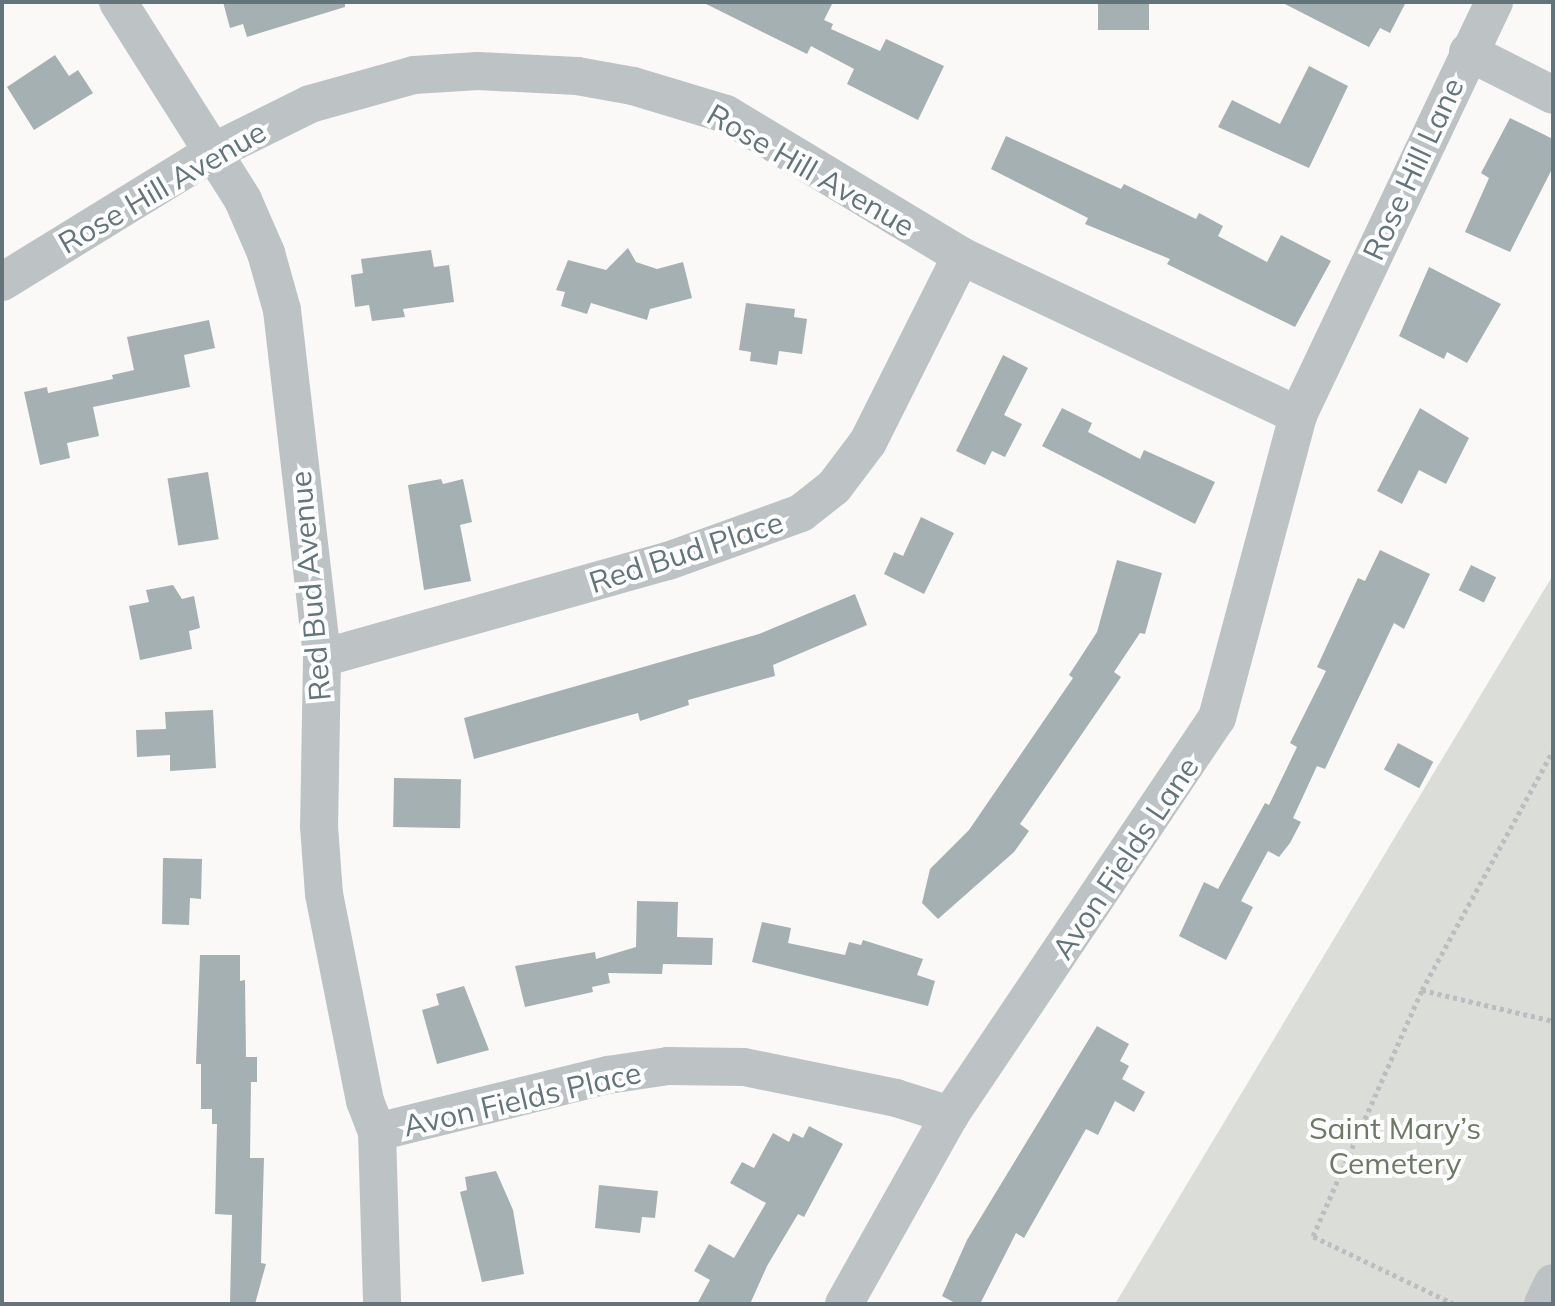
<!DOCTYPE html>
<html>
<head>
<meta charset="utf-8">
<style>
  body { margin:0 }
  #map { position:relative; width:1555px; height:1306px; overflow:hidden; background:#faf9f8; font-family:Mulish,sans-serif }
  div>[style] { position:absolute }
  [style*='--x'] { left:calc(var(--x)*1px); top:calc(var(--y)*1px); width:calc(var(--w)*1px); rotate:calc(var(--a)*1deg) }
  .green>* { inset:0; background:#dbded8 }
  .building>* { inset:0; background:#a5b0b2; transform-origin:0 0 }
  .path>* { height:5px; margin-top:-2.5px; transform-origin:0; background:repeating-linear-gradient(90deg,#babec0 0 4px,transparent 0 8px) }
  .minor>* { height:38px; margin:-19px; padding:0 19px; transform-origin:19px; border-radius:19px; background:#bdc3c5 }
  span { translate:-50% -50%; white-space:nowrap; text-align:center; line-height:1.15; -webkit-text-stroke:8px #fff; paint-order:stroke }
  .street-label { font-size:30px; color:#63757a }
  .park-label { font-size:30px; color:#6d7966 }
  .frame { position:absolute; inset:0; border:4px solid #63757a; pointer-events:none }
</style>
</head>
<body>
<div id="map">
  <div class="green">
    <i style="clip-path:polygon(1553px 575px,1553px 1304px,1115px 1304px,1401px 827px)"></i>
  </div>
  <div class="building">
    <i style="clip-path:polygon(223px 2px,345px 2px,345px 7px,247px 37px,243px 24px,230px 28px)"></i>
    <i style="clip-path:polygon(702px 2px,833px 2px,824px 20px,833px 24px,831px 29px,880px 51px,886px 39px,944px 66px,918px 120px,847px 84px,854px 69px,811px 46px,807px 54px)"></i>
    <i style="left:1098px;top:2px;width:51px;height:28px"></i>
    <i style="clip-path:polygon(1281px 2px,1406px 2px,1390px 33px,1380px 28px,1369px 47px)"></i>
    <i style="clip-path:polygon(55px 55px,69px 76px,78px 70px,93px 93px,34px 130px,7px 87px)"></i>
    <i style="clip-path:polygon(1309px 66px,1348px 86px,1309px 168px,1218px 127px,1232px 100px,1280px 124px)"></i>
    <i style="clip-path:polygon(1510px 118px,1553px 139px,1553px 167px,1510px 252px,1465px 232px,1489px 178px,1481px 173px)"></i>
    <i style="clip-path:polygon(1006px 136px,1121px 189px,1124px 184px,1196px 219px,1199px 213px,1223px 226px,1218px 236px,1267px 262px,1281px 235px,1331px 261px,1295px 327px,1167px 264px,1170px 259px,1085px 224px,1088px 218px,991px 169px)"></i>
    <i style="clip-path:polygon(628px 248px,636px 262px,657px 269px,683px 262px,692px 298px,650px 309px,647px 320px,591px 303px,587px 314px,561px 306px,565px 292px,556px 290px,568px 260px,606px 270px)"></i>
    <i style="clip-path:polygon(431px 250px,434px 267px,449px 265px,454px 302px,403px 309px,405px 317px,372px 321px,369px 305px,355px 307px,351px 275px,363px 273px,361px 259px)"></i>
    <i style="clip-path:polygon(1429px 267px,1501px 304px,1467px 363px,1447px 352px,1444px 359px,1399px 336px)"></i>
    <i style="clip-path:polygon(746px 303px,795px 309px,794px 317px,807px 319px,802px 354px,779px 351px,777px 365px,750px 361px,751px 352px,739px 350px)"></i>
    <i style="clip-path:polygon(209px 320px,215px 348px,184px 355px,190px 387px,93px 407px,99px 436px,67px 443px,70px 458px,40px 465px,24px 392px,47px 387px,48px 393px,113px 379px,112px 375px,134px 370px,127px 337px)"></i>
    <i style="clip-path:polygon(1003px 355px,1028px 368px,1004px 415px,1022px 424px,1005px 457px,992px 451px,985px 465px,956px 451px)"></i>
    <i style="clip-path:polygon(1062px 408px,1092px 423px,1088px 432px,1140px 459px,1144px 450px,1215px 482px,1195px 524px,1042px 446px)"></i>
    <i style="clip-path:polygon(1420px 408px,1469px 438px,1446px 484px,1419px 470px,1402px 504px,1377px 491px)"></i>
    <i style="left:208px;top:472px;width:68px;height:41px;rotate:81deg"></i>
    <i style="clip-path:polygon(441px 479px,443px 484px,463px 479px,472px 522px,460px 525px,471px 581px,424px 590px,408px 485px)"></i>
    <i style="clip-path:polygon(921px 517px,954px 533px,924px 594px,884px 574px,894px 552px,903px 556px)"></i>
    <i style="clip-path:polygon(1380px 550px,1430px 574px,1404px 629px,1394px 623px,1325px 769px,1317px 766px,1293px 818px,1301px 822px,1290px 843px,1279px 857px,1268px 851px,1241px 901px,1253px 907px,1226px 960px,1179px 936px,1204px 882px,1218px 889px,1265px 803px,1269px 805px,1297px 747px,1290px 743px,1326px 671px,1317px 667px,1358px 578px,1365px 581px)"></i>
    <i style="clip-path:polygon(1117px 560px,1162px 573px,1145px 634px,1140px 633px,1114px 672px,1121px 677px,1020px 824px,1029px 831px,1014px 852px,938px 919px,922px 903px,930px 869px,969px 830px,1073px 678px,1069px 675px,1097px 632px)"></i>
    <i style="left:1471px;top:565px;width:28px;height:28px;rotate:26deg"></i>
    <i style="clip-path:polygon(173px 585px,182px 599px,194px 596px,200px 628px,189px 631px,192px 649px,140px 660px,129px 606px,149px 602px,146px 590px)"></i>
    <i style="clip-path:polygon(855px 594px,867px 625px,773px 665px,775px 676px,688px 700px,689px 705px,640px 721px,638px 713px,474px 759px,464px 718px,759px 634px)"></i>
    <i style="clip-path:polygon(213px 710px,216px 768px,170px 771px,170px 755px,137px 757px,136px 730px,166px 729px,165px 712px)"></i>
    <i style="left:1398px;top:743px;width:40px;height:30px;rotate:28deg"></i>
    <i style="left:394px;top:778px;width:67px;height:49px;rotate:1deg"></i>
    <i style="clip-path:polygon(163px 858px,202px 859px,201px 899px,190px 898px,189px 925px,162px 924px)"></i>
    <i style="clip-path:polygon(637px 901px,678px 902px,677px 937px,713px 938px,712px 965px,663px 964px,662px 974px,608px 973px,610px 983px,592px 987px,593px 992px,525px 1007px,515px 966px,595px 952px,596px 959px,636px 947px)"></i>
    <i style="clip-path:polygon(762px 922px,791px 928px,788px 943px,845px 955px,849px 942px,861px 945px,863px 940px,923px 959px,917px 975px,935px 981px,928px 1006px,752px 962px)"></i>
    <i style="clip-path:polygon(200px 955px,240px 955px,240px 981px,245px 980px,246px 1057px,257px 1057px,257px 1082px,251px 1082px,250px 1158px,264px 1158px,261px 1263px,266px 1264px,255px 1304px,230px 1304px,232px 1215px,215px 1214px,217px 1124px,212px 1124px,212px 1109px,201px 1109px,201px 1064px,196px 1064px)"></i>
    <i style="clip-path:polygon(464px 986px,489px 1050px,437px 1064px,422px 1010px,439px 1005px,436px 994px)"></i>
    <i style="clip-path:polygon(1097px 1026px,1129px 1044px,1120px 1061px,1129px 1066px,1122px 1079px,1145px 1092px,1134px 1112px,1115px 1101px,1098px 1135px,1086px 1129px,1024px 1238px,1016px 1233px,980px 1304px,957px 1304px,942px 1296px,967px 1240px)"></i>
    <i style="clip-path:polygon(809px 1126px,843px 1144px,804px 1217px,798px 1214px,767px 1266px,750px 1304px,697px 1304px,710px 1280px,694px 1271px,709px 1244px,734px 1258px,766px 1203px,730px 1183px,742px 1162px,754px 1168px,773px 1133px,789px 1142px,793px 1133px,803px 1138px)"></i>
    <i style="clip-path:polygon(496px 1171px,513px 1210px,524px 1274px,482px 1282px,460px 1192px,467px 1190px,465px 1177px)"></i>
    <i style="clip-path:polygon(599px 1185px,658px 1191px,655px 1218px,642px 1217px,640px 1233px,595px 1228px)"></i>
  </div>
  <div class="path">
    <i style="--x:1422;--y:990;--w:135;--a:13.3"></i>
    <i style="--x:1454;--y:1304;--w:157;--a:-154.3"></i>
    <i style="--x:1313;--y:1236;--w:269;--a:-66.1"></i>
    <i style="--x:1422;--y:990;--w:273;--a:-61.3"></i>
  </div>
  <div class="minor">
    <i style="--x:118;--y:2;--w:234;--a:57.7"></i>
    <i style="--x:243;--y:200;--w:58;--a:66.5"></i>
    <i style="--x:266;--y:253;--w:59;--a:74.3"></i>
    <i style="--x:282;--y:310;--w:350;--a:83.4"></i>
    <i style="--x:322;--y:658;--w:168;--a:91"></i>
    <i style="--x:319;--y:826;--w:68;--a:85.8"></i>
    <i style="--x:324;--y:894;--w:211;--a:78.8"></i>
    <i style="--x:365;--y:1101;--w:33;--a:69"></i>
    <i style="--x:377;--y:1132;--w:172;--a:88.3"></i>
    <i style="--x:1468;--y:52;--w:95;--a:26.8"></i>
    <i style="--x:2;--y:282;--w:248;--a:-31.6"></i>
    <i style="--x:213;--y:152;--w:108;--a:-26.3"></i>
    <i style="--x:310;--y:104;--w:108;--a:-15.6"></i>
    <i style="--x:414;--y:75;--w:64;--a:-3.6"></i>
    <i style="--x:478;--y:71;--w:99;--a:2.9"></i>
    <i style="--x:577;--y:76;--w:57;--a:10.1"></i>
    <i style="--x:633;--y:86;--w:97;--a:16.8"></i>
    <i style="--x:726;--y:114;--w:275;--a:31.1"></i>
    <i style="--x:961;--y:256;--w:373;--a:25.3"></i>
    <i style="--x:322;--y:658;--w:359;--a:-15.7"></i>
    <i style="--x:668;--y:561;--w:141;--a:-19.8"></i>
    <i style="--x:801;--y:513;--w:42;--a:-38.2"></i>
    <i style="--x:834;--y:487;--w:56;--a:-52.9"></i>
    <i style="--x:868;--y:442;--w:208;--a:-63.4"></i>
    <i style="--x:377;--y:1132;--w:238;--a:-13.9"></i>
    <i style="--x:608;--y:1075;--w:61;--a:-8.5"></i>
    <i style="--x:668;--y:1066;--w:76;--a:0.8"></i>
    <i style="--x:744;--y:1067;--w:155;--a:11.5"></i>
    <i style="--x:896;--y:1098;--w:57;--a:17.5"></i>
    <i style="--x:844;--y:1304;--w:217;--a:-60.7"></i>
    <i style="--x:950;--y:1115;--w:478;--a:-56.1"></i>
    <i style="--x:1217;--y:718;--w:314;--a:-75"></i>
    <i style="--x:1298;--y:415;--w:457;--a:-64.6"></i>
    <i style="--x:1543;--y:1304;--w:23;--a:-65"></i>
  </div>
  <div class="street-label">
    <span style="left:1413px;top:169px;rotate:-65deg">Rose Hill Lane</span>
    <span style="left:811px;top:170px;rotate:30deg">Rose Hill Avenue</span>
    <span style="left:162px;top:187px;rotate:-30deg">Rose Hill Avenue</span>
    <span style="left:686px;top:552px;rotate:-18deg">Red Bud Place</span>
    <span style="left:310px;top:586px;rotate:-95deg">Red Bud Avenue</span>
    <span style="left:1125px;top:858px;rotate:-56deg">Avon Fields Lane</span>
    <span style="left:522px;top:1099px;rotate:-13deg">Avon Fields Place</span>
  </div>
  <div class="park-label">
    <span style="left:1395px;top:1145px">Saint Mary’s<br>Cemetery</span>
  </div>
  <div class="frame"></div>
</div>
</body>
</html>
